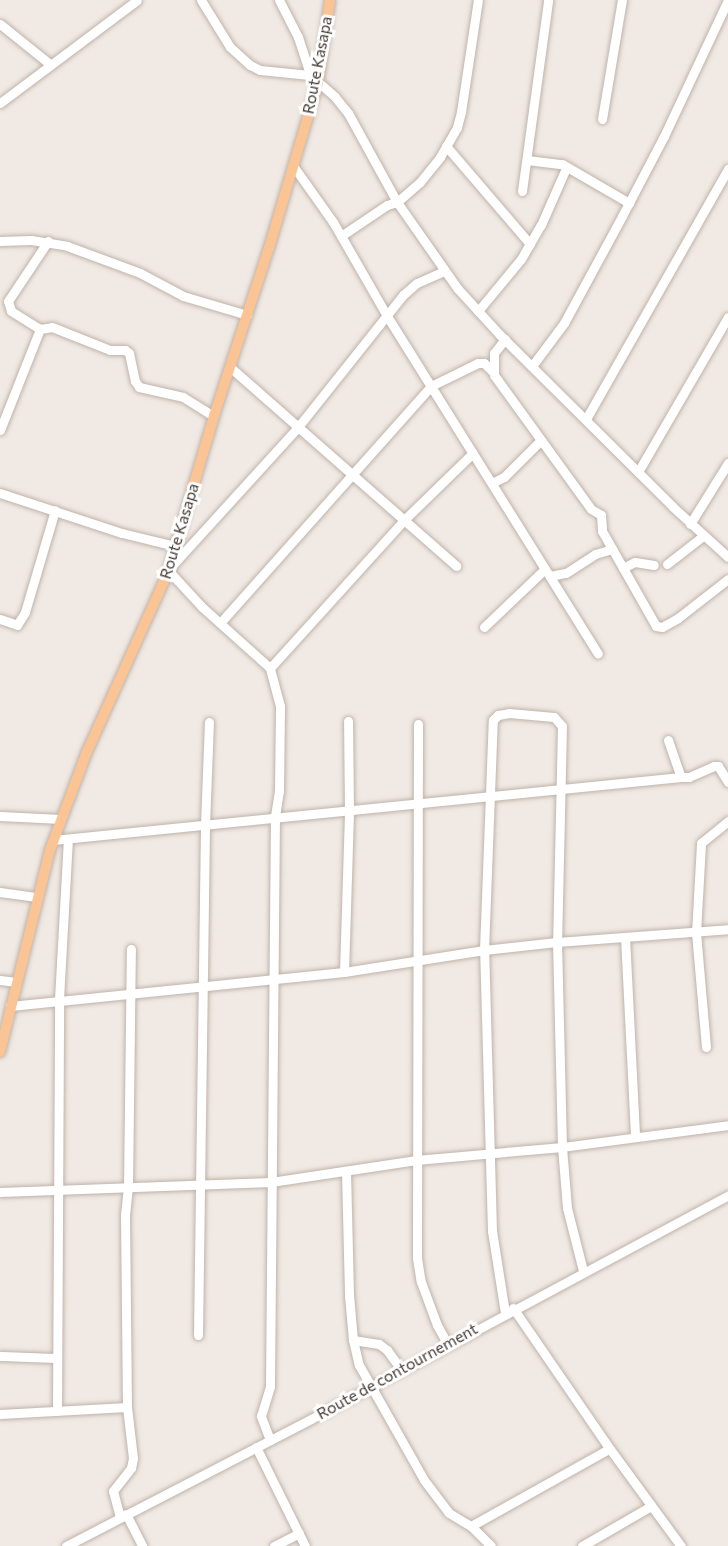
<!DOCTYPE html>
<html>
<head>
<meta charset="utf-8">
<style>
  body { margin:0 }
  #map { position:relative; width:728px; height:1546px; overflow:hidden; background:#f1eae4; font-family:Commissioner,sans-serif }
  div>[style] { position:absolute }
  [style*='--x'] { left:calc(var(--x)*1px); top:calc(var(--y)*1px); width:calc(var(--w)*1px); rotate:calc(var(--a)*1deg) }
  .roads { filter:drop-shadow(0 0 2px #bfb3aa) drop-shadow(0 0 2px #bfb3aa) }
  .minor>* { height:9px; margin:-4.5px; padding:0 4.5px; transform-origin:4.5px; border-radius:4.5px; background:#fff }
  .major>* { height:10px; margin:-5px; padding:0 5px; transform-origin:5px; border-radius:5px; background:#fac494 }
  span { translate:-50% -50%; white-space:nowrap; text-align:center; line-height:1.15; -webkit-text-stroke:6px #fff; paint-order:stroke }
  .street-label { font-size:16px; color:#433a34 }
</style>
</head>
<body>
<div id="map">
  <div class="roads">
    <div class="minor">
      <i style="--x:201;--y:0;--w:55;--a:58.3"></i>
      <i style="--x:230;--y:47;--w:27;--a:42"></i>
      <i style="--x:250;--y:65;--w:11;--a:27"></i>
      <i style="--x:260;--y:70;--w:50;--a:5.7"></i>
      <i style="--x:310;--y:75;--w:33;--a:41"></i>
      <i style="--x:335;--y:97;--w:21;--a:51"></i>
      <i style="--x:348;--y:113;--w:102;--a:61.2"></i>
      <i style="--x:397;--y:202;--w:106;--a:55"></i>
      <i style="--x:458;--y:289;--w:62;--a:47.6"></i>
      <i style="--x:500;--y:335;--w:244;--a:44.8"></i>
      <i style="--x:673;--y:507;--w:74;--a:42.3"></i>
      <i style="--x:279;--y:0;--w:42;--a:62.8"></i>
      <i style="--x:298;--y:37;--w:40;--a:72"></i>
      <i style="--x:0;--y:24;--w:65;--a:38.8"></i>
      <i style="--x:0;--y:103;--w:171;--a:-36.9"></i>
      <i style="--x:602;--y:119;--w:121;--a:-80.5"></i>
      <i style="--x:446;--y:146;--w:129;--a:49.4"></i>
      <i style="--x:527;--y:160;--w:35;--a:7"></i>
      <i style="--x:562;--y:164;--w:78;--a:30.2"></i>
      <i style="--x:294;--y:167;--w:67;--a:54.7"></i>
      <i style="--x:333;--y:222;--w:108;--a:60.1"></i>
      <i style="--x:387;--y:316;--w:398;--a:58"></i>
      <i style="--x:522;--y:191;--w:193;--a:-82.2"></i>
      <i style="--x:341;--y:236;--w:55;--a:-34"></i>
      <i style="--x:387;--y:205;--w:10;--a:-17"></i>
      <i style="--x:397;--y:202;--w:30;--a:-41"></i>
      <i style="--x:420;--y:182;--w:32;--a:-51"></i>
      <i style="--x:440;--y:157;--w:34;--a:-60"></i>
      <i style="--x:457;--y:127;--w:16;--a:-75"></i>
      <i style="--x:461;--y:112;--w:113;--a:-81.4"></i>
      <i style="--x:0;--y:241;--w:31;--a:-2"></i>
      <i style="--x:31;--y:240;--w:36;--a:9"></i>
      <i style="--x:67;--y:246;--w:78;--a:20.3"></i>
      <i style="--x:140;--y:273;--w:49;--a:28.1"></i>
      <i style="--x:183;--y:296;--w:67;--a:16.5"></i>
      <i style="--x:48;--y:241;--w:72;--a:123.7"></i>
      <i style="--x:8;--y:301;--w:10;--a:73"></i>
      <i style="--x:11;--y:311;--w:34;--a:32"></i>
      <i style="--x:40;--y:329;--w:12;--a:-9"></i>
      <i style="--x:52;--y:327;--w:62;--a:21.6"></i>
      <i style="--x:110;--y:350;--w:15;--a:0"></i>
      <i style="--x:125;--y:350;--w:5;--a:37"></i>
      <i style="--x:129;--y:353;--w:29;--a:78"></i>
      <i style="--x:135;--y:381;--w:7;--a:56"></i>
      <i style="--x:139;--y:387;--w:45;--a:12.8"></i>
      <i style="--x:183;--y:397;--w:36;--a:32"></i>
      <i style="--x:478;--y:311;--w:67;--a:-50.4"></i>
      <i style="--x:521;--y:259;--w:39;--a:-60"></i>
      <i style="--x:541;--y:225;--w:62;--a:-66.3"></i>
      <i style="--x:505;--y:339;--w:18;--a:128"></i>
      <i style="--x:494;--y:353;--w:22;--a:90"></i>
      <i style="--x:494;--y:375;--w:165;--a:54.1"></i>
      <i style="--x:591;--y:509;--w:12;--a:31"></i>
      <i style="--x:601;--y:515;--w:16;--a:86"></i>
      <i style="--x:602;--y:531;--w:109;--a:60.4"></i>
      <i style="--x:656;--y:626;--w:6;--a:9"></i>
      <i style="--x:662;--y:627;--w:18;--a:-29"></i>
      <i style="--x:678;--y:618;--w:63;--a:-38"></i>
      <i style="--x:532;--y:366;--w:54;--a:-53.3"></i>
      <i style="--x:564;--y:323;--w:122;--a:-61.5"></i>
      <i style="--x:622;--y:216;--w:90;--a:-62.3"></i>
      <i style="--x:664;--y:136;--w:150;--a:-64.8"></i>
      <i style="--x:231;--y:368;--w:300;--a:41.3"></i>
      <i style="--x:586;--y:419;--w:288;--a:-60.4"></i>
      <i style="--x:0;--y:430;--w:109;--a:-68.4"></i>
      <i style="--x:638;--y:472;--w:179;--a:-59.9"></i>
      <i style="--x:492;--y:483;--w:13;--a:-27"></i>
      <i style="--x:504;--y:477;--w:52;--a:-45"></i>
      <i style="--x:0;--y:493;--w:128;--a:18.2"></i>
      <i style="--x:122;--y:533;--w:55;--a:13.8"></i>
      <i style="--x:690;--y:524;--w:72;--a:-58.1"></i>
      <i style="--x:667;--y:564;--w:46;--a:-37.9"></i>
      <i style="--x:623;--y:568;--w:13;--a:-27"></i>
      <i style="--x:635;--y:562;--w:19;--a:9"></i>
      <i style="--x:550;--y:576;--w:16;--a:-11"></i>
      <i style="--x:566;--y:573;--w:35;--a:-33"></i>
      <i style="--x:595;--y:554;--w:18;--a:-16"></i>
      <i style="--x:0;--y:619;--w:18;--a:19"></i>
      <i style="--x:17;--y:625;--w:15;--a:-58"></i>
      <i style="--x:25;--y:612;--w:106;--a:-73.6"></i>
      <i style="--x:220;--y:623;--w:317;--a:-48.3"></i>
      <i style="--x:431;--y:386;--w:52;--a:-26.1"></i>
      <i style="--x:478;--y:363;--w:6;--a:0"></i>
      <i style="--x:484;--y:363;--w:13;--a:45"></i>
      <i style="--x:484;--y:627;--w:84;--a:-43.6"></i>
      <i style="--x:270;--y:668;--w:200;--a:-47.8"></i>
      <i style="--x:404;--y:520;--w:96;--a:-44.2"></i>
      <i style="--x:418;--y:724;--w:534;--a:90.11"></i>
      <i style="--x:417;--y:1258;--w:24;--a:81"></i>
      <i style="--x:421;--y:1282;--w:46;--a:69.6"></i>
      <i style="--x:437;--y:1325;--w:21;--a:61"></i>
      <i style="--x:668;--y:740;--w:39;--a:71"></i>
      <i style="--x:681;--y:777;--w:8;--a:0"></i>
      <i style="--x:689;--y:777;--w:27;--a:-24"></i>
      <i style="--x:714;--y:766;--w:4;--a:0"></i>
      <i style="--x:718;--y:766;--w:19;--a:58"></i>
      <i style="--x:0;--y:816;--w:61;--a:2.8"></i>
      <i style="--x:53;--y:840;--w:631;--a:-5.73"></i>
      <i style="--x:0;--y:892;--w:37;--a:8"></i>
      <i style="--x:625;--y:937;--w:200;--a:87.1"></i>
      <i style="--x:344;--y:972;--w:161;--a:-88.2"></i>
      <i style="--x:349;--y:811;--w:90;--a:-90.6"></i>
      <i style="--x:0;--y:980;--w:16;--a:7"></i>
      <i style="--x:10;--y:1006;--w:336;--a:-5.8"></i>
      <i style="--x:344;--y:972;--w:142;--a:-8.9"></i>
      <i style="--x:484;--y:950;--w:73;--a:-6.3"></i>
      <i style="--x:557;--y:942;--w:171;--a:-4.3"></i>
      <i style="--x:706;--y:1047;--w:114;--a:-95"></i>
      <i style="--x:696;--y:933;--w:90;--a:-86.8"></i>
      <i style="--x:701;--y:843;--w:35;--a:-39"></i>
      <i style="--x:346;--y:1171;--w:124;--a:88.6"></i>
      <i style="--x:349;--y:1295;--w:45;--a:84.9"></i>
      <i style="--x:353;--y:1340;--w:26;--a:77"></i>
      <i style="--x:359;--y:1365;--w:132;--a:60.5"></i>
      <i style="--x:424;--y:1480;--w:41;--a:52.9"></i>
      <i style="--x:449;--y:1513;--w:26;--a:31"></i>
      <i style="--x:471;--y:1526;--w:28;--a:45"></i>
      <i style="--x:0;--y:1192;--w:271;--a:-2.1"></i>
      <i style="--x:271;--y:1182;--w:147;--a:-8.6"></i>
      <i style="--x:416;--y:1160;--w:147;--a:-5.1"></i>
      <i style="--x:562;--y:1147;--w:167;--a:-7.5"></i>
      <i style="--x:513;--y:1308;--w:166;--a:55.5"></i>
      <i style="--x:607;--y:1445;--w:125;--a:53.8"></i>
      <i style="--x:505;--y:1313;--w:83;--a:-99"></i>
      <i style="--x:492;--y:1231;--w:281;--a:-91.6"></i>
      <i style="--x:484;--y:950;--w:230;--a:-87.8"></i>
      <i style="--x:493;--y:720;--w:7;--a:-45"></i>
      <i style="--x:498;--y:715;--w:11;--a:-10"></i>
      <i style="--x:509;--y:713;--w:45;--a:5.1"></i>
      <i style="--x:554;--y:717;--w:12;--a:48"></i>
      <i style="--x:562;--y:726;--w:216;--a:91.3"></i>
      <i style="--x:557;--y:942;--w:205;--a:88.6"></i>
      <i style="--x:562;--y:1147;--w:61;--a:85.3"></i>
      <i style="--x:567;--y:1208;--w:65;--a:75.7"></i>
      <i style="--x:198;--y:1335;--w:510;--a:-89.21"></i>
      <i style="--x:205;--y:825;--w:103;--a:-87.8"></i>
      <i style="--x:353;--y:1340;--w:26;--a:9"></i>
      <i style="--x:379;--y:1344;--w:10;--a:37"></i>
      <i style="--x:387;--y:1350;--w:24;--a:54"></i>
      <i style="--x:0;--y:1356;--w:57;--a:2"></i>
      <i style="--x:127;--y:1407;--w:192;--a:-90.6"></i>
      <i style="--x:125;--y:1215;--w:28;--a:-84"></i>
      <i style="--x:128;--y:1187;--w:238;--a:-89.3"></i>
      <i style="--x:57;--y:1411;--w:412;--a:-89.7"></i>
      <i style="--x:59;--y:999;--w:159;--a:-86.8"></i>
      <i style="--x:0;--y:1414;--w:127;--a:-3.2"></i>
      <i style="--x:127;--y:1407;--w:51;--a:83.3"></i>
      <i style="--x:133;--y:1458;--w:10;--a:101"></i>
      <i style="--x:131;--y:1468;--w:29;--a:128"></i>
      <i style="--x:113;--y:1491;--w:27;--a:75"></i>
      <i style="--x:270;--y:1440;--w:26;--a:-111"></i>
      <i style="--x:261;--y:1416;--w:31;--a:-73"></i>
      <i style="--x:270;--y:1386;--w:570;--a:-89.5"></i>
      <i style="--x:275;--y:816;--w:25;--a:-81"></i>
      <i style="--x:279;--y:791;--w:85;--a:-89.3"></i>
      <i style="--x:280;--y:706;--w:39;--a:-105"></i>
      <i style="--x:270;--y:668;--w:91;--a:-138.1"></i>
      <i style="--x:202;--y:607;--w:50;--a:-132.6"></i>
      <i style="--x:168;--y:570;--w:193;--a:-47.7"></i>
      <i style="--x:298;--y:427;--w:169;--a:-51.5"></i>
      <i style="--x:403;--y:295;--w:18;--a:-41"></i>
      <i style="--x:417;--y:283;--w:30;--a:-24"></i>
      <i style="--x:256;--y:1447;--w:110;--a:63.7"></i>
      <i style="--x:126;--y:1514;--w:36;--a:63"></i>
      <i style="--x:471;--y:1526;--w:158;--a:-29.2"></i>
      <i style="--x:66;--y:1546;--w:276;--a:-27.4"></i>
      <i style="--x:311;--y:1419;--w:473;--a:-28.2"></i>
      <i style="--x:274;--y:1546;--w:28;--a:-27"></i>
      <i style="--x:582;--y:1546;--w:80;--a:-30.1"></i>
    </div>
    <div class="major">
      <i style="--x:0;--y:1052;--w:208;--a:-76.1"></i>
      <i style="--x:50;--y:850;--w:103;--a:-69.4"></i>
      <i style="--x:86;--y:754;--w:196;--a:-65.7"></i>
      <i style="--x:167;--y:575;--w:166;--a:-73.5"></i>
      <i style="--x:214;--y:416;--w:177;--a:-71.9"></i>
      <i style="--x:269;--y:248;--w:172;--a:-73.5"></i>
      <i style="--x:318;--y:83;--w:84;--a:-81.8"></i>
    </div>
  </div>
  <div class="street-label">
    <span style="left:317px;top:65px;rotate:-79deg">Route Kasapa</span>
    <span style="left:179px;top:531px;rotate:-73deg">Route Kasapa</span>
    <span style="left:397px;top:1371px;rotate:-29deg">Route de contournement</span>
  </div>
</div>
</body>
</html>
